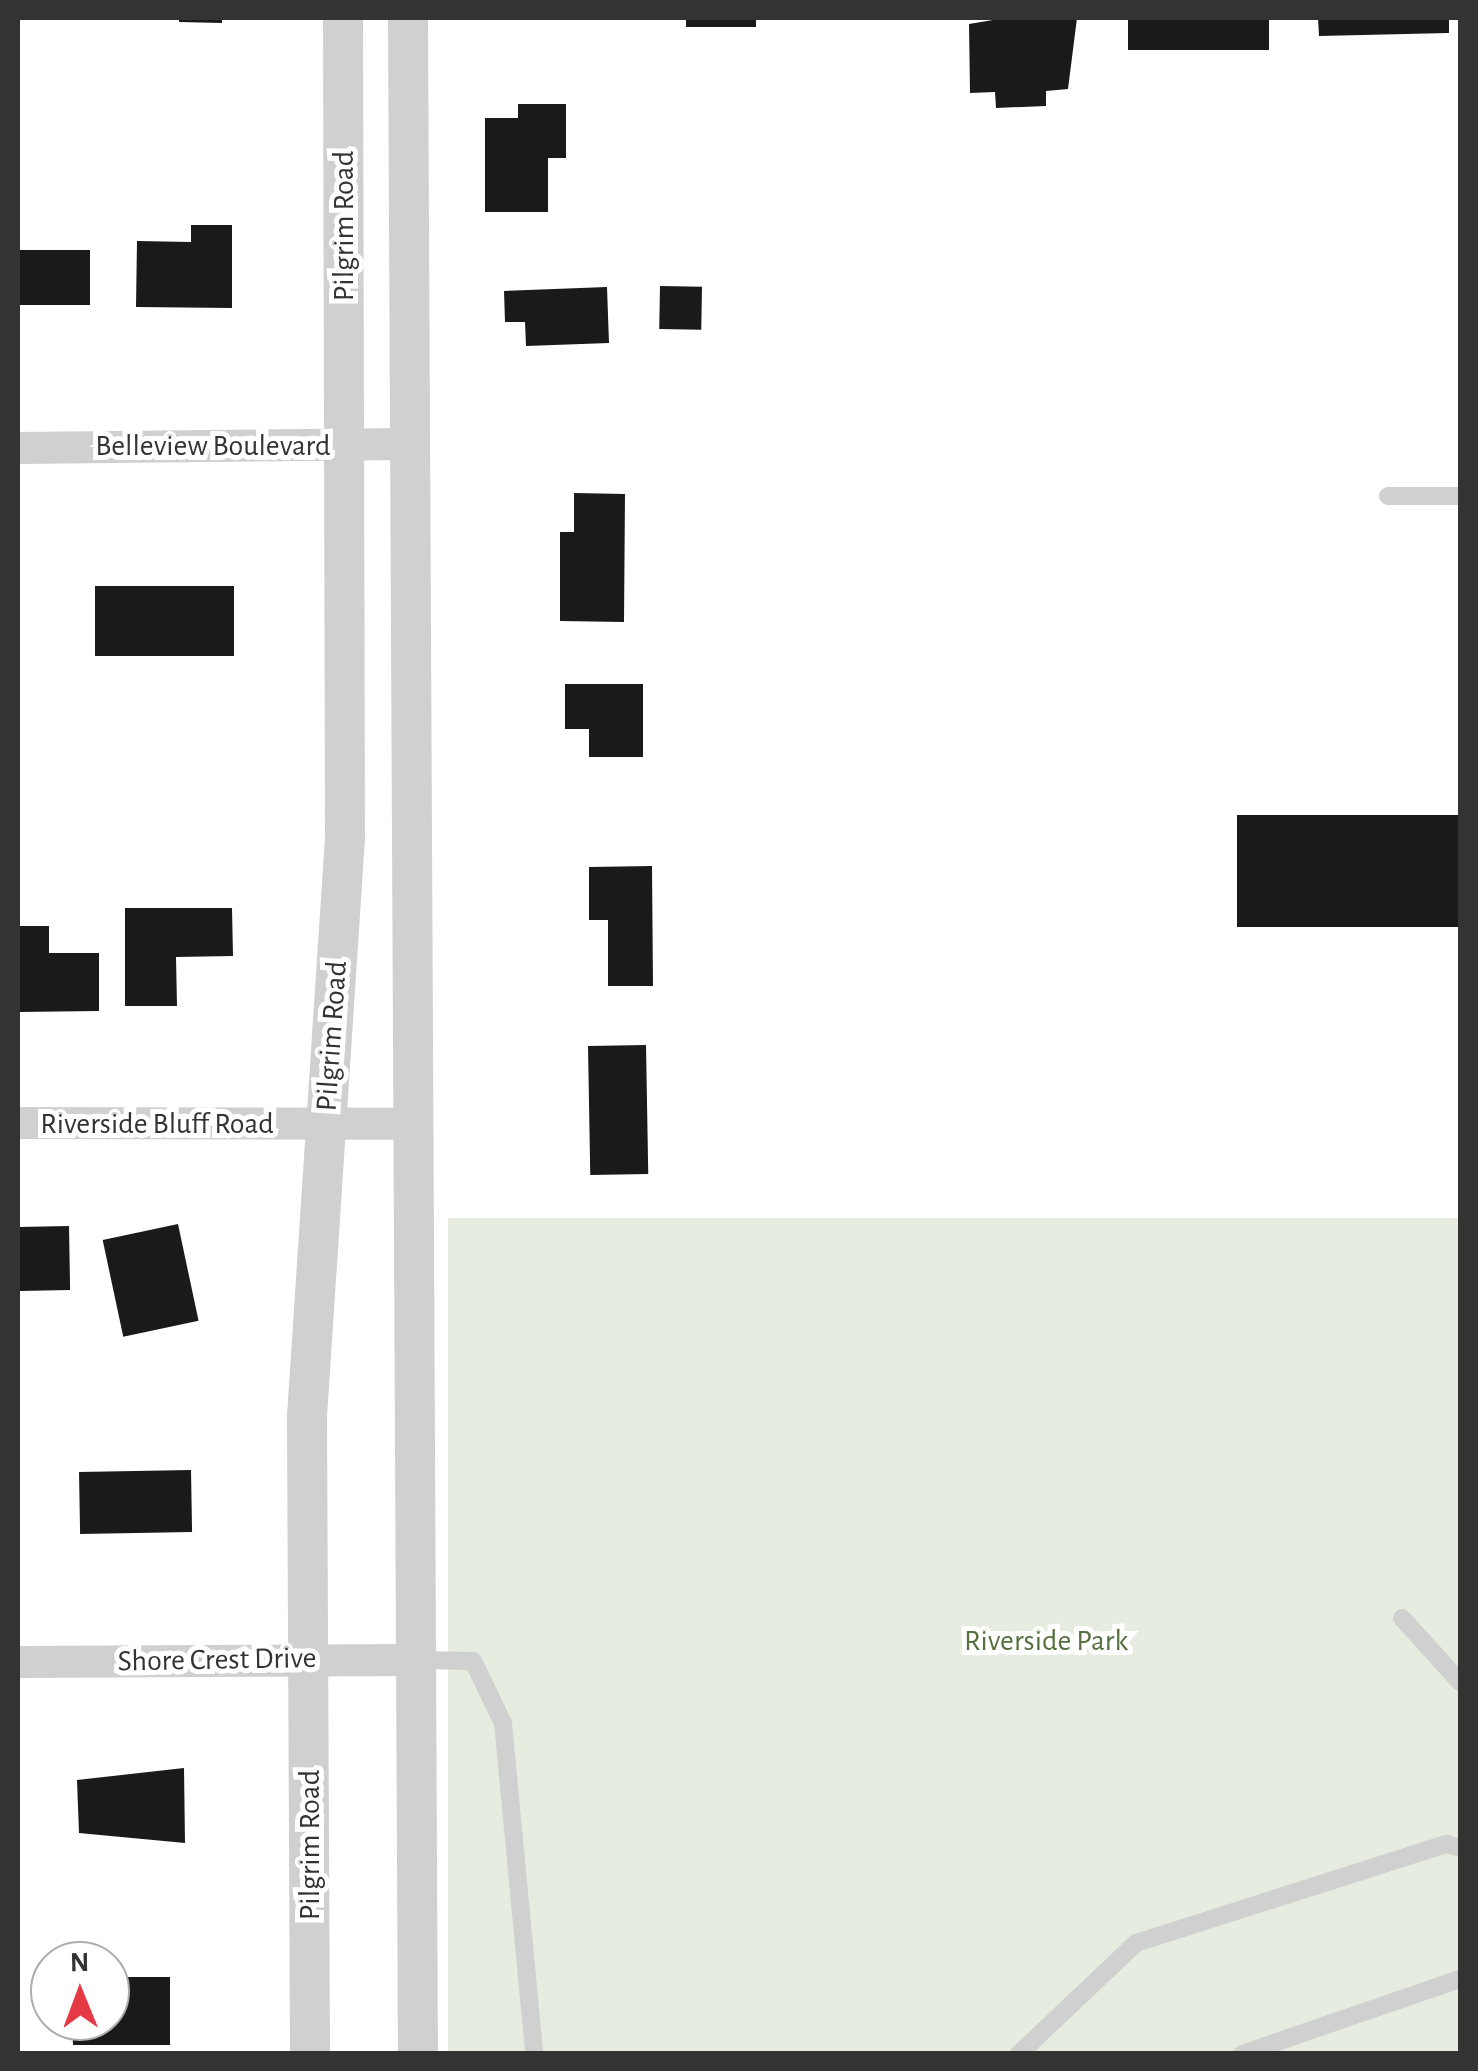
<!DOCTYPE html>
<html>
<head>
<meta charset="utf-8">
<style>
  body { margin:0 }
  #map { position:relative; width:1478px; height:2071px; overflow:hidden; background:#fff; font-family:"Alegreya Sans",sans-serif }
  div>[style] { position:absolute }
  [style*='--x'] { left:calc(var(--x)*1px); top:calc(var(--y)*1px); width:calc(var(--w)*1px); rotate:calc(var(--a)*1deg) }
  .green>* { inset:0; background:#e6ecdf; transform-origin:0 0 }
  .building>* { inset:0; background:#1a1a1a; transform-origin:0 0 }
  .service>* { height:18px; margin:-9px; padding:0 9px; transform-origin:9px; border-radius:9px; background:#d0d0d0 }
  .minor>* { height:32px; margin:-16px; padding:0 16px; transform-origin:16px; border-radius:16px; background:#d0d0d0 }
  .tertiary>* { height:40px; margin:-20px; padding:0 20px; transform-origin:20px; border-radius:20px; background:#d0d0d0 }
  span { translate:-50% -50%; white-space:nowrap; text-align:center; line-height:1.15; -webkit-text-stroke:10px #fff; paint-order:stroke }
  .street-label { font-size:30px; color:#333 }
  .park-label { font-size:30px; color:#56703f }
  .frame { position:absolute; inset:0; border:20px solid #333; pointer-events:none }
  .north { position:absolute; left:30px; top:1941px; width:100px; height:100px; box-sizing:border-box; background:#fff; border:2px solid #adadad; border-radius:50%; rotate:359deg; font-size:28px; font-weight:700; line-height:40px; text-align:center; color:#333 }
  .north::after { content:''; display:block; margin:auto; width:35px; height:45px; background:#e63946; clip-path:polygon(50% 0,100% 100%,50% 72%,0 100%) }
</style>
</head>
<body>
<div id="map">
  <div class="green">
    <i style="left:1460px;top:1218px;width:835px;height:1012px;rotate:90deg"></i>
  </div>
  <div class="building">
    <i style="clip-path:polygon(179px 18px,222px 18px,222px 23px,179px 22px)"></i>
    <i style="left:686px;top:18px;width:70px;height:9px"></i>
    <i style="clip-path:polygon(1005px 18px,1077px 18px,1068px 89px,1046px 91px,1046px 106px,996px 108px,995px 92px,970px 93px,969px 24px)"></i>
    <i style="left:1128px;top:18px;width:141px;height:32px"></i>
    <i style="clip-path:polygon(1318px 18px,1449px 18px,1449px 33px,1319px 36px)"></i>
    <i style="clip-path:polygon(518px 104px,566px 104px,566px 158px,548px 158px,548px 212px,485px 212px,485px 118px,518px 118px)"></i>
    <i style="clip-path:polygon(191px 225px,232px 225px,232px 308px,136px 307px,137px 241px,191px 242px)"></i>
    <i style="left:18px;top:250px;width:72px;height:55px"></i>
    <i style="left:660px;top:286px;width:42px;height:43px;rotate:1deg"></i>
    <i style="clip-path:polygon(607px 287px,609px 343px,526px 346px,525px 322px,505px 322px,504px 291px)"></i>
    <i style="clip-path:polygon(574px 493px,625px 494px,624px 622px,560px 621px,560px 532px,574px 532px)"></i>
    <i style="left:234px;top:586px;width:70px;height:139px;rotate:90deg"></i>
    <i style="clip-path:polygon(565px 684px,643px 684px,643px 757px,589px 757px,589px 729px,565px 729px)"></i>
    <i style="left:1460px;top:815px;width:112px;height:223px;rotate:90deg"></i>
    <i style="clip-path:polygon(652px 866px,653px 986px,608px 986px,608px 920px,589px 920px,589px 867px)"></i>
    <i style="clip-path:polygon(125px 908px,232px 908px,233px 956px,176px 957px,177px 1006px,125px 1006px)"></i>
    <i style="clip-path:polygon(18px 926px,49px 926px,49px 953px,99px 953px,99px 1011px,18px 1012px)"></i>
    <i style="left:646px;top:1045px;width:129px;height:58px;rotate:89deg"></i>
    <i style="left:178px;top:1224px;width:99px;height:77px;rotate:78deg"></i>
    <i style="left:69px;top:1226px;width:64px;height:51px;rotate:89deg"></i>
    <i style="left:191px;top:1470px;width:62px;height:112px;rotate:89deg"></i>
    <i style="clip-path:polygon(184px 1768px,185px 1843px,79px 1833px,77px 1780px)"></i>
    <i style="clip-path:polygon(110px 1977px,170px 1977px,170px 2045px,73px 2045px,72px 2021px,110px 2021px)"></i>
  </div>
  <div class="service">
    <i style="--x:1388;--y:496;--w:72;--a:0"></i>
    <i style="--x:1402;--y:1618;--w:86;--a:47.8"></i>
    <i style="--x:417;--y:1660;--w:56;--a:1"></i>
    <i style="--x:473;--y:1661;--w:69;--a:64.2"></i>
    <i style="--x:503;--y:1723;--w:332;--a:84.6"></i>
    <i style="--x:1019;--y:2054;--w:161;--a:-43.5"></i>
    <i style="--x:1136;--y:1943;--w:326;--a:-17.7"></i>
    <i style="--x:1447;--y:1844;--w:14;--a:17"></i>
    <i style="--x:1242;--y:2054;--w:231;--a:-19"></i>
  </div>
  <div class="minor">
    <i style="--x:18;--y:448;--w:391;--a:-0.6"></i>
    <i style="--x:18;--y:1123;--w:398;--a:0.1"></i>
    <i style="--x:18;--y:1662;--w:399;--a:-0.3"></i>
  </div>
  <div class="tertiary">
    <i style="--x:408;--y:18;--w:2036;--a:89.72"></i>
    <i style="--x:310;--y:2054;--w:638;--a:-90.27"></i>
    <i style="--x:307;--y:1416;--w:579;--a:-86.24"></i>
    <i style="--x:345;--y:838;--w:820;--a:-90.14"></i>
  </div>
  <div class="street-label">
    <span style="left:344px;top:226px;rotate:-90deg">Pilgrim Road</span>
    <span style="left:213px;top:446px">Belleview Boulevard</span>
    <span style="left:332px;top:1036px;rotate:-86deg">Pilgrim Road</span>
    <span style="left:157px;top:1124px">Riverside Bluff Road</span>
    <span style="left:217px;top:1660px;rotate:-1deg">Shore Crest Drive</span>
    <span style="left:310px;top:1845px;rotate:-90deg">Pilgrim Road</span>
  </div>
  <div class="park-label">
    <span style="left:1046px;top:1641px">Riverside Park</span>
  </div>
  <div class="frame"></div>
  <div class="north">N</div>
</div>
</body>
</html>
